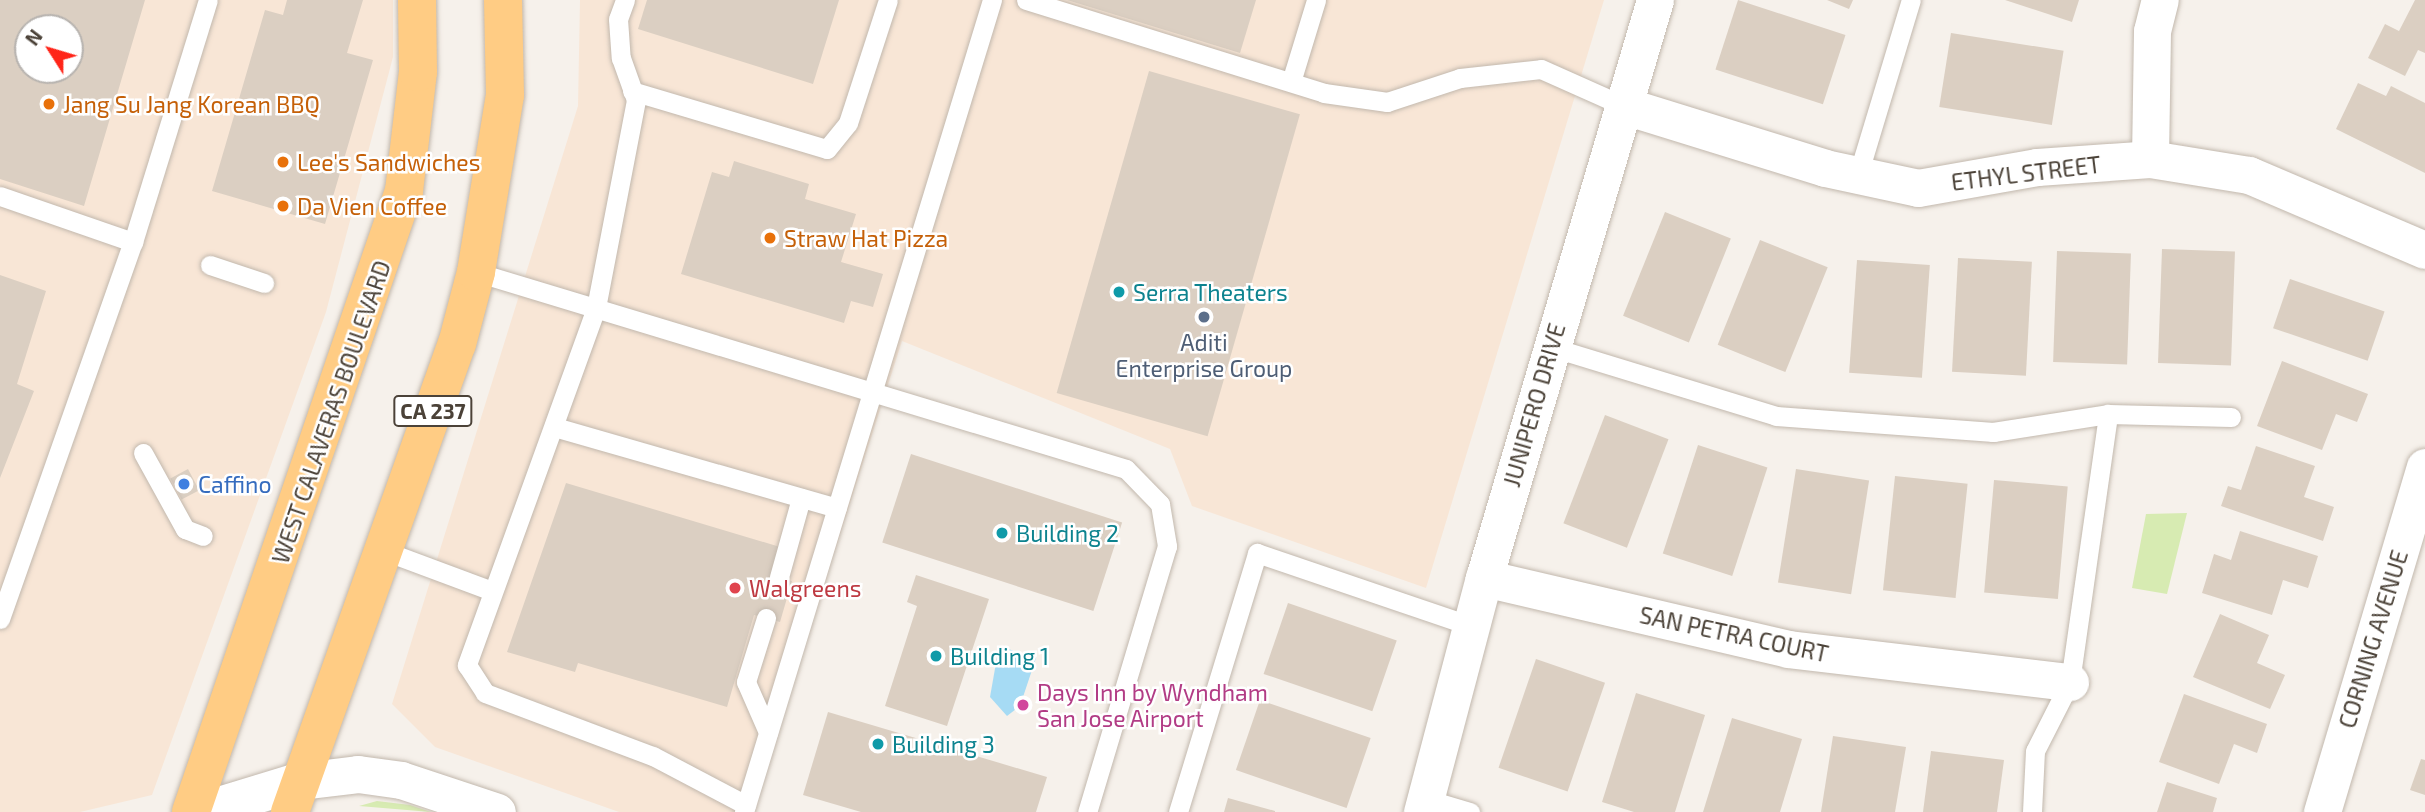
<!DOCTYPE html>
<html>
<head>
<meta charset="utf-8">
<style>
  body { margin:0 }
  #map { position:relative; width:2425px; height:812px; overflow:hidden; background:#f6f1eb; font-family:"Exo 2",sans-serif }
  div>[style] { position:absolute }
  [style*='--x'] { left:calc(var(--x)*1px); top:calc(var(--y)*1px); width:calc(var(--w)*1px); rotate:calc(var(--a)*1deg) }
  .commercial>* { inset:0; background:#f8e6d6 }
  .green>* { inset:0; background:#d7ebb2 }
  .water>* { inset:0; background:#a6dbf4 }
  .building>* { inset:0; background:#dbcfc2; transform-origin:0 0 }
  .roads { filter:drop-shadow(0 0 2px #c2b8ad) drop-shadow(0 0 2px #c2b8ad) }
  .service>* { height:19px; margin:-9.5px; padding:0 9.5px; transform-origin:9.5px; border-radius:9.5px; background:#fff }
  .minor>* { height:37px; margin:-18.5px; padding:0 18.5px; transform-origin:18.5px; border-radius:18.5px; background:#fff }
  .tertiary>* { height:38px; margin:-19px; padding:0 19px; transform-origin:19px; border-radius:19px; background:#fff }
  .trunk>* { height:38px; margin:-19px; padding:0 19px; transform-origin:19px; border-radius:19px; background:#ffcc84 }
  .dots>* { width:19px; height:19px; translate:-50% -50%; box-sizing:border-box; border:4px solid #fff; border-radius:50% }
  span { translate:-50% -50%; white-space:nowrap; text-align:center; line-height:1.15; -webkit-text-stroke:5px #fff; paint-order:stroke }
  .shield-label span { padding:2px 5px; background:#fff; border:2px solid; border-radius:5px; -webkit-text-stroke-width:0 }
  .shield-label { font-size:21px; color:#4b4238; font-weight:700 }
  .food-label { font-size:23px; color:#c56008 }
  .left { translate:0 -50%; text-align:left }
  .street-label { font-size:23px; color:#4b4238 }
  .culture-label { font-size:23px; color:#0d838f }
  .service-label { font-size:23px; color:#4e5e75 }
  .shop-label { font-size:23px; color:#366cbe }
  .health-label { font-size:23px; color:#be3a42 }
  .hotel-label { font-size:23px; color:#b23c85 }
  .north { position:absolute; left:14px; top:14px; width:70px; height:70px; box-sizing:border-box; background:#fff; border:2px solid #b7b3af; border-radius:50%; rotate:307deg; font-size:19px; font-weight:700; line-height:28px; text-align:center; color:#4b4238 }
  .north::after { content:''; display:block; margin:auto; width:24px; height:32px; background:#ff2519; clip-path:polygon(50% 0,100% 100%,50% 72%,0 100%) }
</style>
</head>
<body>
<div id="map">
  <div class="commercial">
    <i style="clip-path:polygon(evenodd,0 0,393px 0,393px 57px,326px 312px,152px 795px,80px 812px,0 812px,0 0,28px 28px,70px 28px,70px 70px,28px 70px,28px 28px)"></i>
    <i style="clip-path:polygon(580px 0,1604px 0,1426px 588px,1192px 506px,1170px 449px,902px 341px,751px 812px,619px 812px,435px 747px,392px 704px,578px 106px)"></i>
  </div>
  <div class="green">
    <i style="clip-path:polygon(2187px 513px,2167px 594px,2132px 588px,2146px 514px)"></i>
    <i style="clip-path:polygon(377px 801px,410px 805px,431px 812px,359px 806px)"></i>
  </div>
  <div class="water">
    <i style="clip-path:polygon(999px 646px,1036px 658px,1020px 706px,1007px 716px,990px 697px)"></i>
  </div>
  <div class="building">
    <i style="clip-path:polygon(evenodd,0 0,145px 0,84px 206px,0 179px,0 0,28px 28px,70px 28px,70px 70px,28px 70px,28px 28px)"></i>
    <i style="clip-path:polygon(287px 0,363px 0,347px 53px,373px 60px,325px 224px,212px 191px,265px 10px,283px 15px)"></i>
    <i style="clip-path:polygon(647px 0,839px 0,813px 84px,638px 29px)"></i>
    <i style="clip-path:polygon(1067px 0,1256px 0,1240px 53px)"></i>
    <i style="left:1738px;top:0;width:113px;height:73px;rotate:18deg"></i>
    <i style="clip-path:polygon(1827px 0,1853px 0,1849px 9px)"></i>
    <i style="clip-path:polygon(2005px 0,2079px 0,2072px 22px)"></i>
    <i style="clip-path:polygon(2415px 0,2425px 0,2425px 53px,2418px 50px,2405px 76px,2368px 58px,2385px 24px,2399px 31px)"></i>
    <i style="left:1951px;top:33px;width:114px;height:75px;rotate:9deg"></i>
    <i style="left:1149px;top:71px;width:157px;height:335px;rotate:16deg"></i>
    <i style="clip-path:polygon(2358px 83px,2386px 96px,2391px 86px,2425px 103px,2425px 173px,2336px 129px)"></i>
    <i style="clip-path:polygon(734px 161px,809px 184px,805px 199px,856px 214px,841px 262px,883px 274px,873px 307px,851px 301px,844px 323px,681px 274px,712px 172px,729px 177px)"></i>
    <i style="left:1665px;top:212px;width:71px;height:112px;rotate:22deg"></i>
    <i style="left:1760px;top:240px;width:73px;height:113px;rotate:22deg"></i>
    <i style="left:2162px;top:249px;width:73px;height:114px;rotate:2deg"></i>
    <i style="left:2057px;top:251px;width:74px;height:111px;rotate:2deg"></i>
    <i style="left:1958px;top:258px;width:74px;height:114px;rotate:3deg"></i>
    <i style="left:1857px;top:260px;width:73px;height:113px;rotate:4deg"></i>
    <i style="clip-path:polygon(0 275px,46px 291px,17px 384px,34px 391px,0 478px)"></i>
    <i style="left:2290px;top:279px;width:100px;height:52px;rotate:19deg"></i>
    <i style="clip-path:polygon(2282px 361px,2368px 394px,2357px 422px,2336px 414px,2322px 450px,2257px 426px)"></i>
    <i style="left:1605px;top:415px;width:68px;height:116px;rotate:21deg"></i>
    <i style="left:1698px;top:445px;width:73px;height:114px;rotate:18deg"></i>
    <i style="clip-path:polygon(2256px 446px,2315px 466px,2304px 497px,2334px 507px,2323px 541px,2221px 506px,2228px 486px,2241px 490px)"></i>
    <i style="left:911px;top:454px;width:222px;height:93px;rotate:18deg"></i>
    <i style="left:188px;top:469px;width:24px;height:20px;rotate:62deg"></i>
    <i style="left:1796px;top:469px;width:74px;height:115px;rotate:9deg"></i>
    <i style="left:1895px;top:476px;width:73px;height:115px;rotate:6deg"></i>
    <i style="left:1994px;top:480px;width:74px;height:113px;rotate:5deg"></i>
    <i style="clip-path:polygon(566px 483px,780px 547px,771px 575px,792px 581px,780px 622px,754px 615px,727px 707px,578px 663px,575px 672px,507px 652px)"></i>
    <i style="clip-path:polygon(2240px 531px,2318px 556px,2308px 588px,2283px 580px,2272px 615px,2202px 593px,2214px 554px,2231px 560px)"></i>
    <i style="clip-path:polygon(916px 575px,989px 599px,947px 726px,885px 706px,917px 606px,907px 602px)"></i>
    <i style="left:1288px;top:603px;width:115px;height:75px;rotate:19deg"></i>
    <i style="clip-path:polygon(2220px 614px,2269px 635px,2257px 663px,2285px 675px,2270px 709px,2193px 677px)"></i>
    <i style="left:1536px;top:659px;width:73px;height:115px;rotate:19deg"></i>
    <i style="clip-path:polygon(1636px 693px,1705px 715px,1675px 812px,1634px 812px,1602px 802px)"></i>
    <i style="clip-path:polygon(2184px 694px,2267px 724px,2257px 753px,2234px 744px,2219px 784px,2159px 762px)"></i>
    <i style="left:1260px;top:700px;width:117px;height:74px;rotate:19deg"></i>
    <i style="clip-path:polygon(828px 712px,1047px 777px,1036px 812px,861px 812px,803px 795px)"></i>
    <i style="clip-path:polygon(1732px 718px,1802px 739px,1780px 812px,1703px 812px)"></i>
    <i style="clip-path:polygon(1833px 736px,1906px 747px,1895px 812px,1821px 812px)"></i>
    <i style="clip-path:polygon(1931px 751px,2004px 760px,1997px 812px,1923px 812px)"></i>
    <i style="clip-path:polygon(2421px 759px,2425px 760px,2425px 795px,2410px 790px)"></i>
    <i style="clip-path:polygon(2167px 782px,2217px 798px,2213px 812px,2157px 812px)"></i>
    <i style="clip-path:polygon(1228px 798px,1275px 811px,1275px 812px,1224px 812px)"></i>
  </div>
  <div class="roads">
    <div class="service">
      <i style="--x:625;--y:0;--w:20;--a:110"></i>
      <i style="--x:618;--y:19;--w:39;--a:86"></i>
      <i style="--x:621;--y:58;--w:45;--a:70.3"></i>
      <i style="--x:636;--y:100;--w:212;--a:100.9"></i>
      <i style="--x:596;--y:308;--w:380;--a:109.9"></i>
      <i style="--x:467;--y:665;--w:33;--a:57"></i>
      <i style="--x:485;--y:693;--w:179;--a:20.6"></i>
      <i style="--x:653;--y:756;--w:105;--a:27.8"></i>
      <i style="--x:1026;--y:0;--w:312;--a:17.3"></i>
      <i style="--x:1324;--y:93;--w:64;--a:8.1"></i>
      <i style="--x:1387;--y:102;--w:77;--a:-18.2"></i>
      <i style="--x:1460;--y:78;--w:81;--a:-6.3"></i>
      <i style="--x:1541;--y:69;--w:89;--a:24"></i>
      <i style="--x:1291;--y:82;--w:86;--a:-73"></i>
      <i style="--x:632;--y:91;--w:203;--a:16.6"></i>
      <i style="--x:827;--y:149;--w:33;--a:-51"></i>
      <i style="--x:848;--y:123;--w:129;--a:-72"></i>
      <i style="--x:1858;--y:175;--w:183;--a:-73.2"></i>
      <i style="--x:0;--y:196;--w:141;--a:19.1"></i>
      <i style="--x:210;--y:265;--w:57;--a:18.4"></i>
      <i style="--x:476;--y:272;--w:679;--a:16.86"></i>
      <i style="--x:1126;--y:469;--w:49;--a:45.8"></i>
      <i style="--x:1160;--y:504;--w:43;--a:80.5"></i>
      <i style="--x:1167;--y:546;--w:278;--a:106.7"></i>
      <i style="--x:1551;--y:347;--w:235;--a:17"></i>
      <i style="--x:1776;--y:416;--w:218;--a:4.2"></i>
      <i style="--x:1993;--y:432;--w:116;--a:-8.9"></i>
      <i style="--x:2108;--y:414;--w:123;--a:1.4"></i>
      <i style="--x:558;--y:428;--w:290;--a:16"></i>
      <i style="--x:143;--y:453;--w:87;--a:61.1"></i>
      <i style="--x:185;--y:529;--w:19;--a:21"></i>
      <i style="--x:382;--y:550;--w:117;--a:20.4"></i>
      <i style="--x:779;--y:577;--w:82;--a:-74.4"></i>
      <i style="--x:766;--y:618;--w:67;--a:107.4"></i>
      <i style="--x:746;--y:682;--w:55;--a:66.3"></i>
      <i style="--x:0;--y:619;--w:400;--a:-70.6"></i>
      <i style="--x:133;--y:242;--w:253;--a:-72.8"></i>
      <i style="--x:1426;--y:799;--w:46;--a:16.5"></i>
      <i style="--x:744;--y:812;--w:849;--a:-73.02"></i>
      <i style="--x:1178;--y:812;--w:271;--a:-73"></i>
      <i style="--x:1257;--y:553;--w:227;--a:18.8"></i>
      <i style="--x:2032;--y:812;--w:61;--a:-87.2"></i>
      <i style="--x:2035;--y:751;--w:77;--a:-63.1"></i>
      <i style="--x:2070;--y:682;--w:271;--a:-81.9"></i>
    </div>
    <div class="minor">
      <i style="--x:1622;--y:105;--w:213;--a:17.2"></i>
      <i style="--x:1825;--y:168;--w:95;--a:12.1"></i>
      <i style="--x:1918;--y:188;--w:121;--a:-10"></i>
      <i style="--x:2037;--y:167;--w:113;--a:-4"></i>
      <i style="--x:2150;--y:159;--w:100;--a:9.2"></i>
      <i style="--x:2249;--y:175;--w:191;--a:23.1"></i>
      <i style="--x:2150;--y:159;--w:128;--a:-89.1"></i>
      <i style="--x:2152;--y:31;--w:32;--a:-76"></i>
      <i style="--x:1484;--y:578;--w:312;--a:13.1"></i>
      <i style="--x:1788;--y:649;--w:284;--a:6.7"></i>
      <i style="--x:301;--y:781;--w:57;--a:-7"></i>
      <i style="--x:358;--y:774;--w:43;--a:7.9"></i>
      <i style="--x:401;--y:780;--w:101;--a:18.4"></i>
      <i style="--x:1422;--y:812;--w:242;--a:-75.2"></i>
      <i style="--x:1484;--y:578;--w:603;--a:-73.52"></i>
      <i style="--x:2322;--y:812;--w:360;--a:-73.4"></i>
    </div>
    <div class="tertiary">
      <i style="--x:200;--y:812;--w:106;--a:-17.1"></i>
    </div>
    <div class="trunk">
      <i style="--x:191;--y:812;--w:657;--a:-71.07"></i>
      <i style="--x:404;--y:191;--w:120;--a:-83.3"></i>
      <i style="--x:418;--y:72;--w:72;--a:-90.8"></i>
      <i style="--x:290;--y:812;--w:497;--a:-70.4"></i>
      <i style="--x:457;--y:344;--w:74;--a:-75.2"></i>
      <i style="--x:476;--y:272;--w:179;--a:-80.7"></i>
      <i style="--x:505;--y:95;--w:95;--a:-91.2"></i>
    </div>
  </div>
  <div class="dots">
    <i style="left:49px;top:104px;background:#e8710a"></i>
    <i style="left:283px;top:162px;background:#e8710a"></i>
    <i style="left:283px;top:206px;background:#e8710a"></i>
    <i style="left:770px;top:238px;background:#e8710a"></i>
    <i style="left:1119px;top:292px;background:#0f9aa8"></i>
    <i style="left:1204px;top:317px;background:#5c6f8a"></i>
    <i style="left:184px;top:484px;background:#3f7fe0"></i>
    <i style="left:1002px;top:533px;background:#0f9aa8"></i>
    <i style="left:735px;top:588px;background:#e0444e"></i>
    <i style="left:936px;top:656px;background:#0f9aa8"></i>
    <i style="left:1023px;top:705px;background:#d1479c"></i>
    <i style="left:878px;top:744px;background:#0f9aa8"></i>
  </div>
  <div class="shield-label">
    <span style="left:433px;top:411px">CA 237</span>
  </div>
  <div class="food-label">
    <span class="left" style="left:63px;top:104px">Jang Su Jang Korean BBQ</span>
    <span class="left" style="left:297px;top:162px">Lee's Sandwiches</span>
    <span class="left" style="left:297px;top:206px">Da Vien Coffee</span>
    <span class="left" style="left:784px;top:238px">Straw Hat Pizza</span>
  </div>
  <div class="street-label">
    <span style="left:2026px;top:173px;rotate:-7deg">ETHYL STREET</span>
    <span style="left:1534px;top:405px;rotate:-74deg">JUNIPERO DRIVE</span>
    <span style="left:331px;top:412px;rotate:-71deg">WEST CALAVERAS BOULEVARD</span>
    <span style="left:1734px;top:634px;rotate:12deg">SAN PETRA COURT</span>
    <span style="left:2373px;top:639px;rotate:-73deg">CORNING AVENUE</span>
  </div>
  <div class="culture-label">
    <span class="left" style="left:1133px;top:292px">Serra Theaters</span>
    <span class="left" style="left:1016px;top:533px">Building 2</span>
    <span class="left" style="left:950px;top:656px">Building 1</span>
    <span class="left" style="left:892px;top:744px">Building 3</span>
  </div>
  <div class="service-label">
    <span style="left:1204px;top:355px">Aditi<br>Enterprise Group</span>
  </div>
  <div class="shop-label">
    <span class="left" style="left:198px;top:484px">Caffino</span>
  </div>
  <div class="health-label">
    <span class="left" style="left:749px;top:588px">Walgreens</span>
  </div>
  <div class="hotel-label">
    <span class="left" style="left:1037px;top:705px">Days Inn by Wyndham<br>San Jose Airport</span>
  </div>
  <div class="north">N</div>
</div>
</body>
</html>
